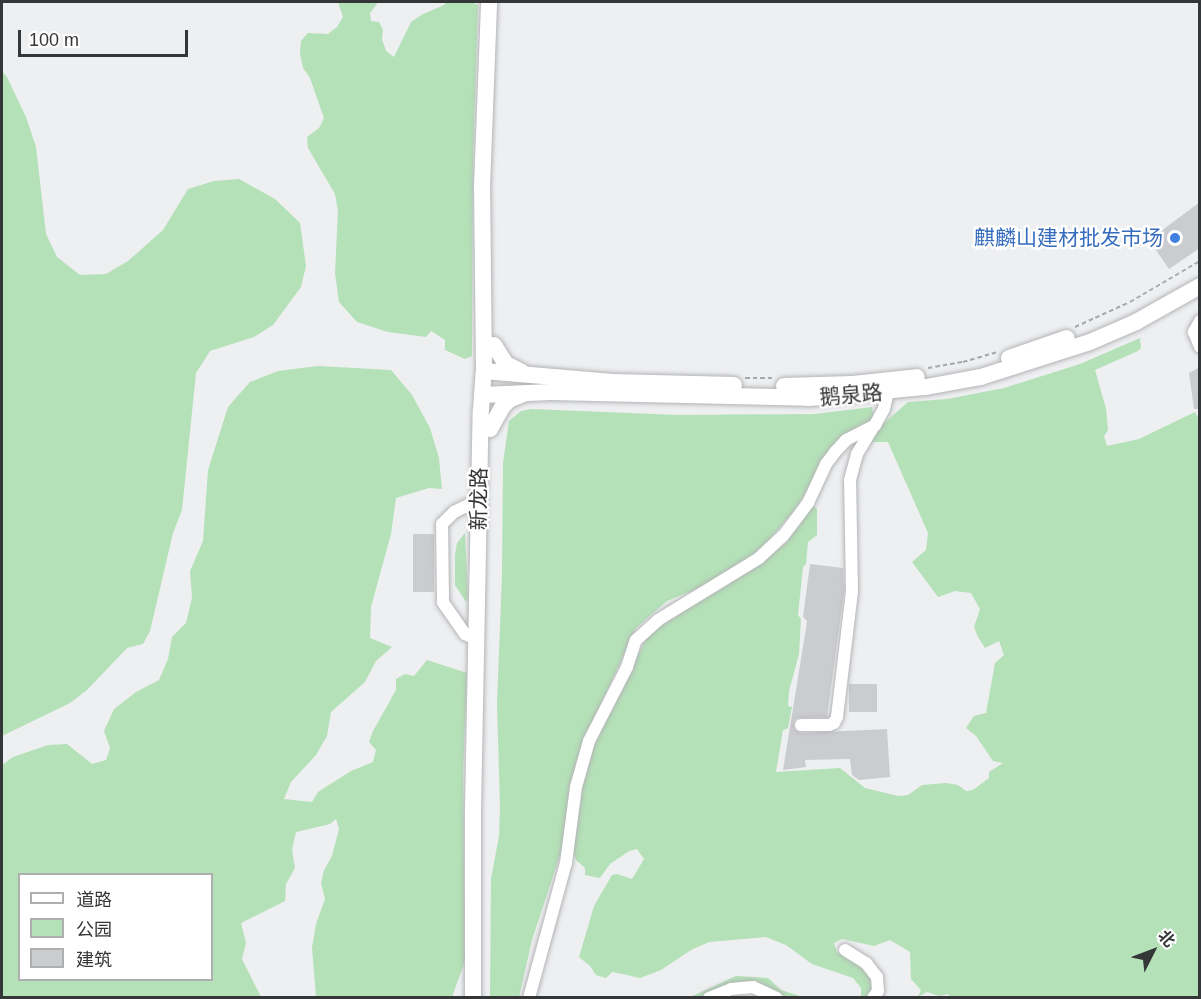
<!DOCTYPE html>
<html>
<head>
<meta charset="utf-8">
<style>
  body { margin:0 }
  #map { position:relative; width:1201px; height:999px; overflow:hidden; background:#eeeff1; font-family:Arial,"Noto Sans SC",sans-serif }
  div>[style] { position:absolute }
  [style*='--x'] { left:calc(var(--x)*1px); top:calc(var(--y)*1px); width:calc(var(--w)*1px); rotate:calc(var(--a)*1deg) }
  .green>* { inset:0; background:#b4e1b7 }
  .building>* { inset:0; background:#cbcccf; transform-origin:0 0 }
  .path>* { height:2px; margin-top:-1px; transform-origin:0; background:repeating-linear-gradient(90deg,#a7a8aa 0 4.5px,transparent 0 7.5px) }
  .roads { filter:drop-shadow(0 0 2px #b3b4b6) drop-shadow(0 0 2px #b3b4b6) }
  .minor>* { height:12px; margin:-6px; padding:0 6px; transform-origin:6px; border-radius:6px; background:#fff }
  .major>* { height:16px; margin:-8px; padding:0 8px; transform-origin:8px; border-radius:8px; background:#fff }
  .dots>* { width:16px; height:16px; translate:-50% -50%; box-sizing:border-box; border:3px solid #fff; border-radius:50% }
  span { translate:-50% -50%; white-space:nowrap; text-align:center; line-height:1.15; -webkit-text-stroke:4.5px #fff; paint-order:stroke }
  .shop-label { font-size:21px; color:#366cbe }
  .right { translate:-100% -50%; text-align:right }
  .street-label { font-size:21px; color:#353637 }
  .frame { position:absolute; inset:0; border:3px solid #353637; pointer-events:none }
  .legend { position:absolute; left:18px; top:873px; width:195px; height:108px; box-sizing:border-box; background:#fff; border:2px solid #aeafaf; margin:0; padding:8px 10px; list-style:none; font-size:18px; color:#353637 }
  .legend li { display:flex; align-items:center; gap:12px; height:30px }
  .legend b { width:30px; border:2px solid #aeafaf }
  .north { position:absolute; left:1123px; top:921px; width:60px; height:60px; -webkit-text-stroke:4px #fff; paint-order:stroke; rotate:48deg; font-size:16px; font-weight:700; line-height:24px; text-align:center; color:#353637 }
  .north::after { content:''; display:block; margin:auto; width:21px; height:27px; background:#353637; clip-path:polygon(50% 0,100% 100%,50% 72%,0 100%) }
  .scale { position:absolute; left:18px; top:30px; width:170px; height:27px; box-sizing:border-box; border:3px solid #353637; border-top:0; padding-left:8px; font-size:18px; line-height:21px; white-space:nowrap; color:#353637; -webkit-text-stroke:4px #fff; paint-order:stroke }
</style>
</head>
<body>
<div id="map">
  <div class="green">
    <i style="clip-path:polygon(338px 2px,376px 2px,377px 4px,370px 13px,371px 21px,379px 22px,383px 30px,382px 39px,386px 51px,394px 57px,411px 22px,423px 14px,444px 5px,446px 2px,471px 2px,478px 5px,473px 159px,472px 356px,465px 359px,445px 350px,445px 340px,431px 331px,426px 337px,388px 332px,357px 322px,339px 302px,335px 273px,338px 211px,335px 194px,308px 148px,307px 137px,319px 128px,324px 118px,310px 78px,303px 68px,300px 54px,301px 41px,308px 33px,328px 34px,337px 27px,343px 17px)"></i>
    <i style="clip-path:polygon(2px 71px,7px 77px,26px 117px,36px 147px,46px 234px,57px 257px,80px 275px,106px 274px,128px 261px,163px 230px,188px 189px,214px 181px,239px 179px,275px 199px,300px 223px,306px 266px,301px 287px,273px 325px,254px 337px,210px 351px,196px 373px,182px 510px,173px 533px,150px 631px,143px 644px,127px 648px,87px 690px,70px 703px,2px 736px)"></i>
    <i style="clip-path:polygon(1140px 338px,1141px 348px,1138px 351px,1095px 370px,1106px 409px,1108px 430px,1104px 436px,1107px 446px,1139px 439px,1195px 412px,1199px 419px,1199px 997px,950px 998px,948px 994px,939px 996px,927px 992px,918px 997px,921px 990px,911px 979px,910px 952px,890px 940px,874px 946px,842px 939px,834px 943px,837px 952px,867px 967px,874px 983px,869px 997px,861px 997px,861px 988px,853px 978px,812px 964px,786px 945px,766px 937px,709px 942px,691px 950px,661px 970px,640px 978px,618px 973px,612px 972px,606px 978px,596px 975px,590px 966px,579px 957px,594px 906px,612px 875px,617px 874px,632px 879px,644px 859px,637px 849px,629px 851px,610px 864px,600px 878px,585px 875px,585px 868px,576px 860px,573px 851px,581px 786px,591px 747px,649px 633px,759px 565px,787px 542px,813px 506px,817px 509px,817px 535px,808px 542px,806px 564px,803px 567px,798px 615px,801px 619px,799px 654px,789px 691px,788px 706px,792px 707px,788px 728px,783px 730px,776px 772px,840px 768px,865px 788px,898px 796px,908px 795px,922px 785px,946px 783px,958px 785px,966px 791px,973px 790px,989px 778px,989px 772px,1003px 763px,993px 761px,976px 736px,966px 728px,974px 716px,986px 713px,995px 663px,1004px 655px,999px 641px,985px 648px,978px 637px,974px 627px,980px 609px,971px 593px,955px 591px,938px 597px,912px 562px,926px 550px,928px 533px,888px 442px,871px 442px,883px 424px,908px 402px,947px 399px,1004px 388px,1080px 364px)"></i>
    <i style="clip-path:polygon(evenodd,318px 366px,391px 370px,412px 395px,430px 428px,439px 458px,442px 489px,429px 488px,396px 498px,391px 534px,371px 607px,370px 638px,392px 647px,376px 661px,365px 682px,331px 712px,327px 736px,316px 755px,291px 782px,284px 799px,312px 802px,318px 792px,351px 771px,373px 762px,376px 750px,369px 742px,373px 731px,396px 690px,396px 679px,405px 674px,414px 676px,427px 660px,467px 673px,463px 773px,465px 961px,452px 997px,316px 997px,312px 948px,316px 924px,325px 899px,321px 883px,324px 870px,332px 856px,339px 829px,336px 819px,330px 824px,296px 832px,292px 850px,295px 868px,286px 884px,285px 901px,241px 923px,246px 943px,242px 959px,261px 997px,2px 997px,2px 765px,13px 757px,48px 745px,67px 744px,92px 764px,106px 760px,110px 748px,104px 731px,114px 709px,136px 692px,159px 680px,168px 659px,172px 637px,186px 623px,192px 598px,190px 571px,203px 541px,208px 470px,228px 407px,250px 382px,278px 371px,318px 366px,20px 874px,212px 874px,212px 980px,20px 980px,20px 874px)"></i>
    <i style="clip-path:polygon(872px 407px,874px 420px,842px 438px,793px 512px,758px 552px,709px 584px,667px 601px,636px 628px,584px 741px,576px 763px,563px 846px,532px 940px,519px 997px,490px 998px,491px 879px,499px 836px,500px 807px,497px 703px,502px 576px,503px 463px,509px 421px,521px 411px,531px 409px,678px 415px,815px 414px)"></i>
    <i style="clip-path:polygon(465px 533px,468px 598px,466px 602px,455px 585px,455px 555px,457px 543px)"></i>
    <i style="clip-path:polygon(736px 976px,768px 978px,781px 990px,800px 996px,825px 997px,786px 997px,759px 983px,723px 986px,701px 997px,688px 998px)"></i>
  </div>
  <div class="building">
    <i style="clip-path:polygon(1200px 202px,1200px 248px,1169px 269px,1149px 240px)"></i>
    <i style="clip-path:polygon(1200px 367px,1200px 409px,1194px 409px,1189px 373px)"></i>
    <i style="left:413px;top:534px;width:21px;height:58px"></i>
    <i style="clip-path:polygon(810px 564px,843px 568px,844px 591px,827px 717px,797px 718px,794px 721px,794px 729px,801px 733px,887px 729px,890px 777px,859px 780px,852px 775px,850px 759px,805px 760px,806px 767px,783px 770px,806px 628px,807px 621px,803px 617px)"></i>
    <i style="left:849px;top:684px;width:28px;height:28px"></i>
  </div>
  <div class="path">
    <i style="--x:1075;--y:327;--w:60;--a:-24.4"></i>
    <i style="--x:1130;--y:302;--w:81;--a:-30.4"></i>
    <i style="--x:928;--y:368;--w:36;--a:-10"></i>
    <i style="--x:963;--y:362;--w:36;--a:-16"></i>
    <i style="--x:745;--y:378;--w:27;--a:0"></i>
  </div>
  <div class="roads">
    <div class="minor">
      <i style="--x:1200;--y:321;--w:13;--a:119"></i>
      <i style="--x:1194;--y:332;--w:16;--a:68"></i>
      <i style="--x:476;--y:639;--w:12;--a:-156"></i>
      <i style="--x:465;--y:634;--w:39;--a:-125"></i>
      <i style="--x:443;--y:602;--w:78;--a:-90.7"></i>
      <i style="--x:442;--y:524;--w:17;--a:-45"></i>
      <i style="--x:454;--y:512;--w:28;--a:-26"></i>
      <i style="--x:801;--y:725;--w:28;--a:0"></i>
      <i style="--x:829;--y:725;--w:5;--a:-22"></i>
      <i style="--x:834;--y:723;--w:7;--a:-63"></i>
      <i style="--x:837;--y:717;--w:127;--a:-83.2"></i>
      <i style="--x:852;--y:591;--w:111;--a:-91"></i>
      <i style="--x:850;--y:480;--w:27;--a:-75"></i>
      <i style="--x:857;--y:454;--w:33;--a:-59"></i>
      <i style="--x:845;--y:950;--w:25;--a:32"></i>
      <i style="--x:866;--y:963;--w:18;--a:52"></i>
      <i style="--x:877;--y:977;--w:14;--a:86"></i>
      <i style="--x:878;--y:991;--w:9;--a:126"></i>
      <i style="--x:529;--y:998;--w:140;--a:-74.7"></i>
      <i style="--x:566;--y:863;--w:77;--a:-82.5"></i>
      <i style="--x:576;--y:787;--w:48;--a:-74.2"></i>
      <i style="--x:589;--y:741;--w:83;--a:-62.8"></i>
      <i style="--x:627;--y:667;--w:28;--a:-72"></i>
      <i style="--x:636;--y:640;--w:30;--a:-42"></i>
      <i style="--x:658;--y:620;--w:119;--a:-31.5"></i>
      <i style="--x:759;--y:558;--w:33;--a:-43"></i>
      <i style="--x:783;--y:536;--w:41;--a:-52.9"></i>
      <i style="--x:808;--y:503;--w:43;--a:-65.2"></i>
      <i style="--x:826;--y:464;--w:15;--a:-53"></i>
      <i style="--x:835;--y:452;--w:16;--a:-47"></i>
      <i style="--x:846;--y:440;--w:33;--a:-27"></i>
      <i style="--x:875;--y:425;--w:18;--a:-61"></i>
      <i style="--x:884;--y:409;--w:18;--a:-77"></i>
      <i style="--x:709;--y:998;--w:24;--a:-22"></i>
      <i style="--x:731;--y:989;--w:22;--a:-5"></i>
      <i style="--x:753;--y:987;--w:26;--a:25"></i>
    </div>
    <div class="major">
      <i style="--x:494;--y:345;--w:22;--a:58"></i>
      <i style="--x:506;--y:364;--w:18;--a:27"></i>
      <i style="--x:1009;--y:358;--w:61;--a:-19"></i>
      <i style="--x:484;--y:371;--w:129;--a:4.9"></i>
      <i style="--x:613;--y:382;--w:121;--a:1.4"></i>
      <i style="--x:784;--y:386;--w:69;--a:-1.7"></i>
      <i style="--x:853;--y:384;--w:64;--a:-6.2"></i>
      <i style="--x:482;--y:395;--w:69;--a:-2.5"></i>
      <i style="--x:551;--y:392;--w:258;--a:1.3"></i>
      <i style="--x:809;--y:398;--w:118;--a:-5.4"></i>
      <i style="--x:926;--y:387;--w:56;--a:-10.3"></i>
      <i style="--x:981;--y:377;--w:114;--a:-17.8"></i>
      <i style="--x:1090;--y:342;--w:50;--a:-23.5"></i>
      <i style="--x:1136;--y:322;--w:73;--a:-29.4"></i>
      <i style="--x:490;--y:429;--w:26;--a:-61"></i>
      <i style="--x:503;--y:406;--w:8;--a:-45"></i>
      <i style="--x:509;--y:400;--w:15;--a:-23"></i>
      <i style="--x:473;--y:998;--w:188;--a:-90"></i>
      <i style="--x:473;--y:810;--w:400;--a:-88.9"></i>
      <i style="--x:481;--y:410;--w:39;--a:-86"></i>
      <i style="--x:484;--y:371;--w:184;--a:-90.6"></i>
      <i style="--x:482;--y:187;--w:185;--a:-87.8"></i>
    </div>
  </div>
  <div class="dots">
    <i style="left:1175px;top:238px;background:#3f7fe0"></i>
  </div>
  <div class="shop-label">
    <span class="right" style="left:1163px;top:238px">麒麟山建材批发市场</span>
  </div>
  <div class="street-label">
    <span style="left:851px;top:395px;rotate:-5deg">鹅泉路</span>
    <span style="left:479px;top:499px;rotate:-89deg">新龙路</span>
  </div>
  <div class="frame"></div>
  <ul class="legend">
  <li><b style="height:8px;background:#fff"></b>道路</li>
  <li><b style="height:16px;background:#b4e1b7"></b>公园</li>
  <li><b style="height:16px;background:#cbcccf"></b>建筑</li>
  </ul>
  <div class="north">北</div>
  <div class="scale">100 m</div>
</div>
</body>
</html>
